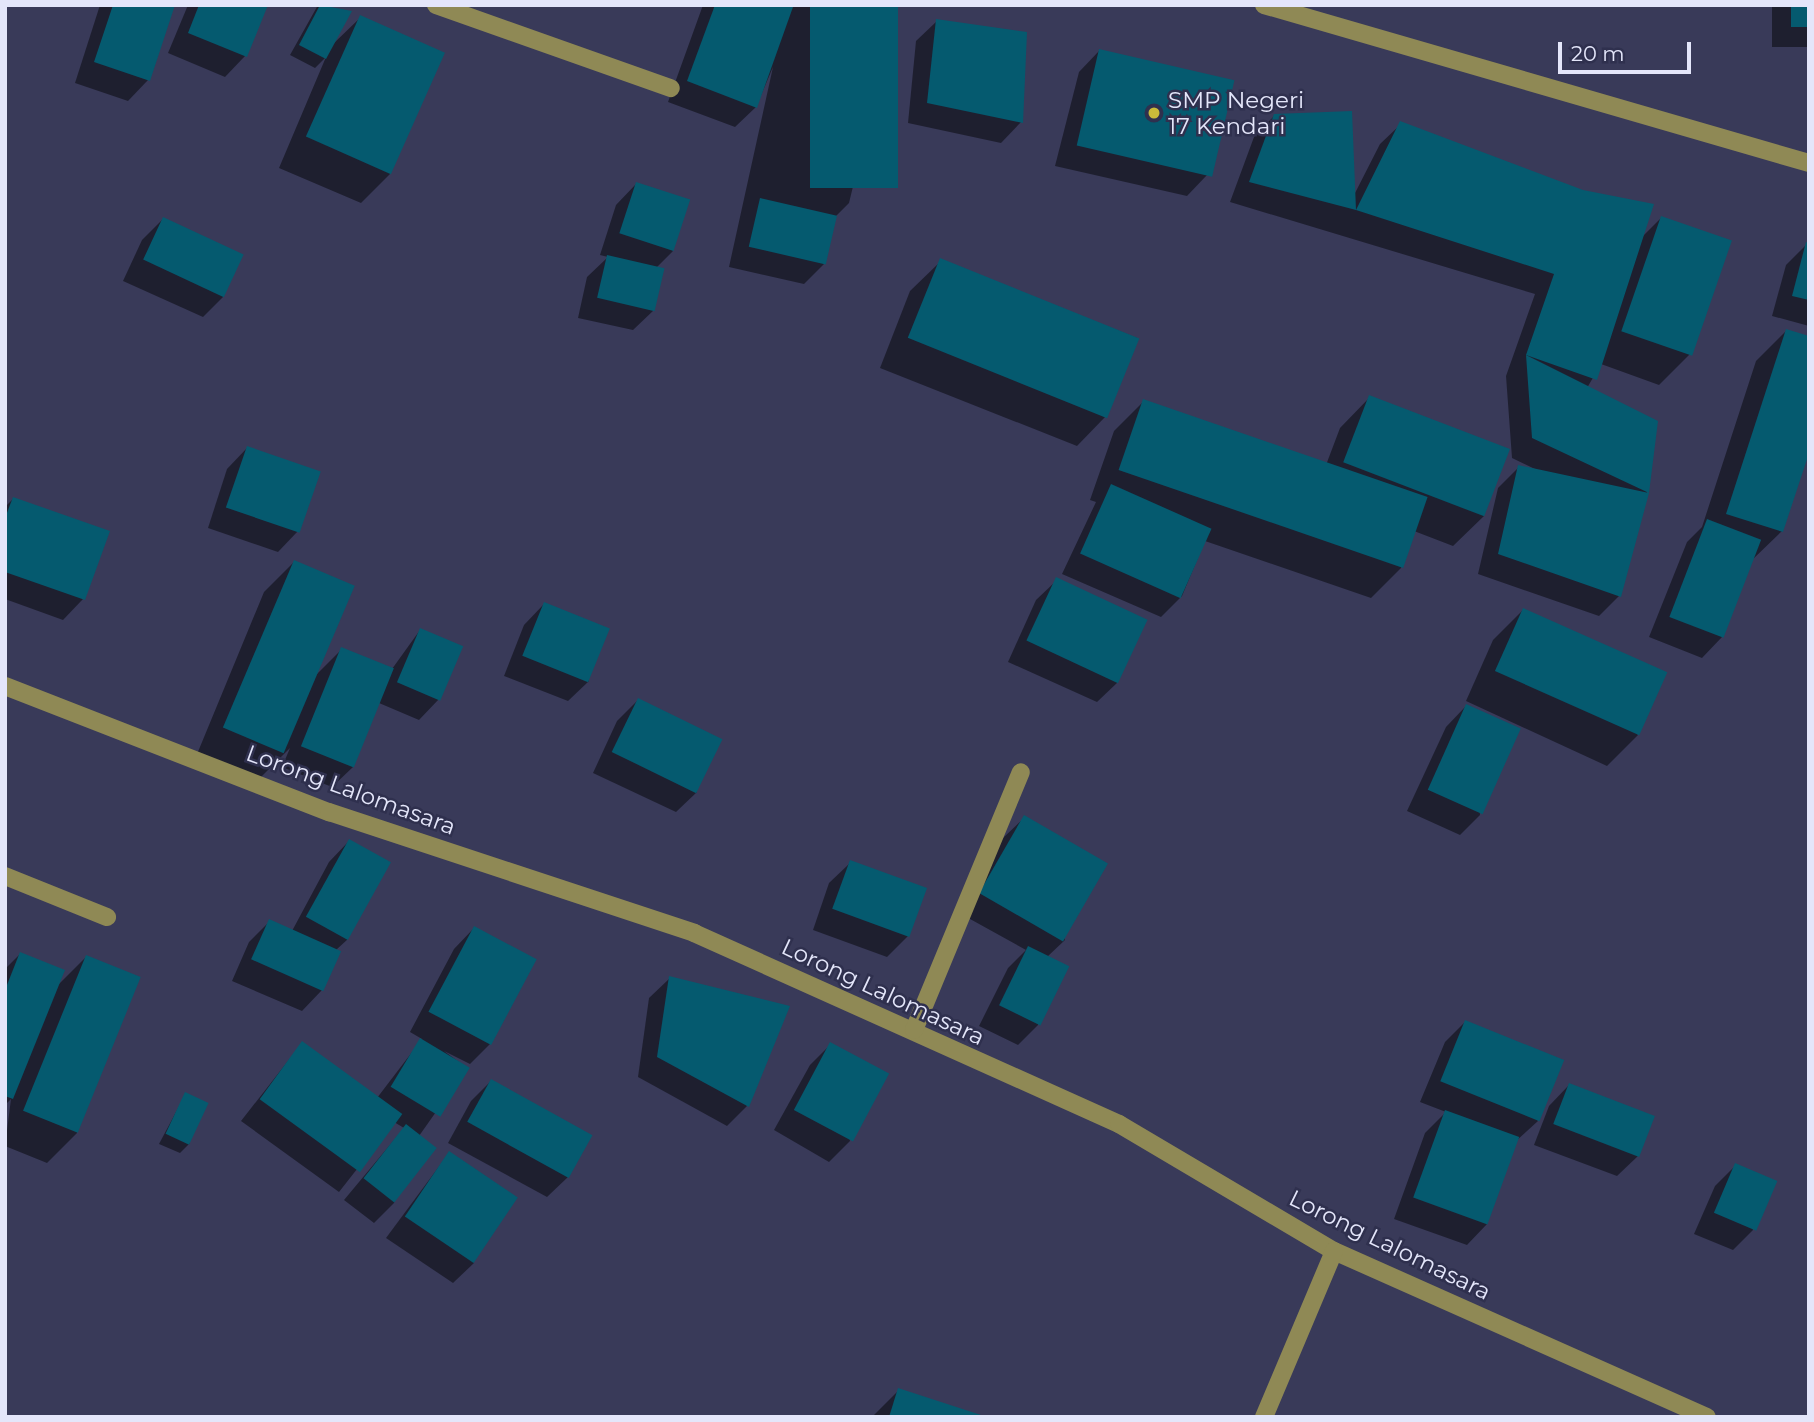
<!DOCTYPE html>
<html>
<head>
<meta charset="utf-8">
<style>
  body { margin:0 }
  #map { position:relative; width:1814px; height:1422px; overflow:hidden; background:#393a59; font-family:Montserrat,sans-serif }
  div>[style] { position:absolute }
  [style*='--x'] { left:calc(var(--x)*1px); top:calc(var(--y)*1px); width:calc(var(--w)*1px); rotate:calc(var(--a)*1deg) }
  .shadow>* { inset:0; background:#0007; transform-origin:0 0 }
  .building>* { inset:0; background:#055a6f; transform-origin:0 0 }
  .minor>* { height:18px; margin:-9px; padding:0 9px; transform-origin:9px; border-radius:9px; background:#8f8955 }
  .dots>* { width:19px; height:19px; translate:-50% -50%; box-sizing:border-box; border:4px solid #2f304e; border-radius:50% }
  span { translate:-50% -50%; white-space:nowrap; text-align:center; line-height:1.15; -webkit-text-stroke:5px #2f304e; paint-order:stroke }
  .poi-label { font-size:23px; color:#e4e6fa }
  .left { translate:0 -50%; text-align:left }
  .street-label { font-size:23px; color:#e4e6fa }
  .frame { position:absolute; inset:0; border:7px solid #e4e6fa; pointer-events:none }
  .scale { position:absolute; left:1558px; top:42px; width:133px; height:32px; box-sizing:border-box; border:4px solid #e4e6fa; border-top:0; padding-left:9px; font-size:21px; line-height:24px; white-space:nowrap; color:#e4e6fa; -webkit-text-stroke:5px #2f304e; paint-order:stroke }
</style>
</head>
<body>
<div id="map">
  <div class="shadow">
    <i style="clip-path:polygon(100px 5px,173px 5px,148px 80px,128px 101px,75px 83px)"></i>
    <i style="clip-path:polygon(188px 5px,266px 5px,245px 56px,225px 77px,168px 53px)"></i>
    <i style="clip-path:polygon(318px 5px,350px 12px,333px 44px,361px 17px,391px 173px,361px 203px,279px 168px,326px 57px,315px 68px,290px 55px)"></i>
    <i style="clip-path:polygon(703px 5px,897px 5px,849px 203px,835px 217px,824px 264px,804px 284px,729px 267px,773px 67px,756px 107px,735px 127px,668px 102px)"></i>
    <i style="left:1772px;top:5px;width:37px;height:42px"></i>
    <i style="clip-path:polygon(937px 21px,1021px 122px,1001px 143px,908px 123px,916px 41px)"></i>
    <i style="clip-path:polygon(1099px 51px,1207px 175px,1187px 196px,1055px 166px,1079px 72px)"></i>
    <i style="clip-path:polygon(1274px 116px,1353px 197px,1380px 144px,1401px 124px,1642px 237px,1661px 218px,1690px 354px,1659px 385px,1601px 364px,1587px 388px,1656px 422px,1647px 492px,1619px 596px,1599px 616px,1478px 574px,1498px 488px,1519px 467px,1537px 470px,1512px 458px,1506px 376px,1535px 294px,1230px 202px,1254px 137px)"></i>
    <i style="clip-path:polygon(636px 184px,673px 251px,656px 268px,654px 310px,633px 330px,578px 318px,587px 277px,608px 257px,600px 255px,616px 205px)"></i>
    <i style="clip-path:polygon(163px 219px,242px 255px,223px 297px,203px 317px,123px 281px,142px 240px)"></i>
    <i style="clip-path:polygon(1807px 244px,1809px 245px,1809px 326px,1772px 316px,1786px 265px)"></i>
    <i style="clip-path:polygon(941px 261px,1137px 338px,1107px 415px,1077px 446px,880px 368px,910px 291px)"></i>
    <i style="clip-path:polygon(1786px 331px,1782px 531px,1751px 561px,1722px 637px,1702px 658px,1649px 637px,1687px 542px,1702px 527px,1756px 361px)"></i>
    <i style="clip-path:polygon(1370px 397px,1484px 516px,1453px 546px,1414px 531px,1401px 568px,1371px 598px,1205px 541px,1182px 596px,1161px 617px,1062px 574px,1096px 502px,1090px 500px,1114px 431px,1144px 401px,1326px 465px,1340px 428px)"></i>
    <i style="clip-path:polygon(247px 448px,298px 531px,278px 552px,208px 528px,227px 469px)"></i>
    <i style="clip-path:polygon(13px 499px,83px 599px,63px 620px,5px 599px,5px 507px)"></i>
    <i style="clip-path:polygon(294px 562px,317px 674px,342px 649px,392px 669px,420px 630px,439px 699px,419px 720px,379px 703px,353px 767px,332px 787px,282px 767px,290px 748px,255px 783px,195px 759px,264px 592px)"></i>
    <i style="clip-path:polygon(1057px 580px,1118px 682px,1097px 702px,1008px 662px,1036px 600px)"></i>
    <i style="clip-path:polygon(544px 604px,589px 681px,568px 701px,504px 676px,524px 625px)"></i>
    <i style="clip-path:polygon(1523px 610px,1638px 735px,1607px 766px,1466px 701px,1493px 640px)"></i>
    <i style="clip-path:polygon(638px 700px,697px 792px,676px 812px,593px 773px,617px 721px)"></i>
    <i style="clip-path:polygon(1466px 706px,1480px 815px,1460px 835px,1407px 811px,1446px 727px)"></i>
    <i style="clip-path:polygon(1024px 818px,1065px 940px,1047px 957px,1038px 1025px,1018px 1045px,979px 1026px,1008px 968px,1026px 950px,961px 914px,1003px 838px)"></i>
    <i style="clip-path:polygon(349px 841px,348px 939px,336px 950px,322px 990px,302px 1011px,232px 981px,249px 942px,270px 921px,292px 931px,329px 862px)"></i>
    <i style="clip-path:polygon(850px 863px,925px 889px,908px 936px,887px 957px,813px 930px,829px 883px)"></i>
    <i style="clip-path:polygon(474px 928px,490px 1044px,470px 1064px,444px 1051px,467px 1068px,419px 1136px,394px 1203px,374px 1223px,344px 1200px,404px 1128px,394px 1122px,339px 1192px,241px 1121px,302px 1043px,377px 1098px,422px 1039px,410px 1032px,454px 949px)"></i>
    <i style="clip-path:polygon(20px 954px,56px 987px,86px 957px,77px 1133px,47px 1163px,5px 1146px,11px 1099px,5px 1105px,5px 969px)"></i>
    <i style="clip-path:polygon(670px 978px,747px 1106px,727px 1126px,638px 1077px,649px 998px)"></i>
    <i style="clip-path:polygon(1465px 1022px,1538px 1121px,1516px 1141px,1487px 1224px,1467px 1245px,1394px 1219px,1425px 1133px,1446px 1112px,1420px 1102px,1445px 1042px)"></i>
    <i style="clip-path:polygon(831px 1044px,850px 1141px,829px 1162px,774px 1130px,810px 1065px)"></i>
    <i style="clip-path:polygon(491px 1081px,568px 1177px,547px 1197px,448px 1143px,471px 1101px)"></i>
    <i style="clip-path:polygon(1569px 1085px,1638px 1156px,1617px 1176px,1534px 1145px,1549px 1106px)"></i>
    <i style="clip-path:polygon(185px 1095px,190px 1143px,180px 1153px,159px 1144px)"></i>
    <i style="clip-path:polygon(449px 1153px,474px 1263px,453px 1283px,386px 1238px)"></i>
    <i style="clip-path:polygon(1736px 1165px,1753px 1230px,1733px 1250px,1694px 1234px,1715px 1186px)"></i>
    <i style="clip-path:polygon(899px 1390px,980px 1417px,872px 1417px)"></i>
  </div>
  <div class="building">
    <i style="clip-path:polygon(113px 5px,175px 5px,150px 81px,94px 62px)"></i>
    <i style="clip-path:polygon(199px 5px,268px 5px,247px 57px,188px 33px)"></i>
    <i style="clip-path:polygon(320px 5px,352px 11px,326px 59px,299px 45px)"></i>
    <i style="clip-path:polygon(715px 5px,793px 7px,757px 108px,687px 81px)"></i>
    <i style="left:810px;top:5px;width:88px;height:183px"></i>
    <i style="left:1791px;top:5px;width:18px;height:22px"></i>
    <i style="left:360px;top:15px;width:93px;height:133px;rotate:24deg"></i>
    <i style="clip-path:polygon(936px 19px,1027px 32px,1023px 123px,927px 103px)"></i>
    <i style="left:1099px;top:49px;width:139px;height:99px;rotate:13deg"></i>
    <i style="clip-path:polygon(1352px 111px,1356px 210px,1249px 182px,1274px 114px)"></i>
    <i style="clip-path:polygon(1400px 121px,1583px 190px,1654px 204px,1597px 380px,1526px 355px,1554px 274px,1356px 210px)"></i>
    <i style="left:636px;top:182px;width:57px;height:54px;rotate:18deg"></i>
    <i style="left:760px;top:198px;width:79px;height:50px;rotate:13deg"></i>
    <i style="left:1661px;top:216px;width:75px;height:122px;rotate:19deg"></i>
    <i style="left:163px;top:217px;width:89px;height:47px;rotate:25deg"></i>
    <i style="clip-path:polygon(1806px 242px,1809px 243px,1809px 300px,1792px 296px)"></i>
    <i style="left:607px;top:255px;width:59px;height:44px;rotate:13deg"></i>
    <i style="left:940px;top:258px;width:215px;height:86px;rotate:22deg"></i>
    <i style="clip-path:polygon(1786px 329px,1809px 336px,1809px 453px,1783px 532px,1726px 514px)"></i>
    <i style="clip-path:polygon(1526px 355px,1658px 421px,1649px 493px,1621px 597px,1498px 554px,1518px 465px,1649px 493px,1532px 438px)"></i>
    <i style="left:1369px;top:395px;width:151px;height:72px;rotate:21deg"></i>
    <i style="left:1143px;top:399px;width:301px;height:75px;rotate:19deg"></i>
    <i style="left:247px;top:446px;width:78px;height:65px;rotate:19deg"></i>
    <i style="left:1111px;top:484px;width:110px;height:76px;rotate:24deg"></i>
    <i style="clip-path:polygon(13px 497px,110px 531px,85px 600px,5px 572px,5px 518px)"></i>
    <i style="left:1707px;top:519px;width:58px;height:105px;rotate:21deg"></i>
    <i style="left:294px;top:560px;width:66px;height:182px;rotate:23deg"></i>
    <i style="left:1056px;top:577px;width:101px;height:70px;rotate:25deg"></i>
    <i style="left:544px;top:602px;width:71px;height:58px;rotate:22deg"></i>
    <i style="left:1523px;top:608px;width:158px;height:69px;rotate:24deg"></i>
    <i style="left:420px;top:628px;width:47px;height:59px;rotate:23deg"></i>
    <i style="left:341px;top:647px;width:57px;height:107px;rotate:22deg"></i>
    <i style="left:638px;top:698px;width:94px;height:60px;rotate:26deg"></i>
    <i style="left:1466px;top:704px;width:60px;height:94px;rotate:24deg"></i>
    <i style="left:1024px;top:815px;width:97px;height:90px;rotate:30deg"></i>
    <i style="left:349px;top:839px;width:48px;height:89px;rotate:29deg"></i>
    <i style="left:850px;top:860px;width:82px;height:52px;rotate:20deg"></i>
    <i style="left:269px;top:919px;width:79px;height:44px;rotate:24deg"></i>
    <i style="left:474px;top:926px;width:71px;height:97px;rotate:28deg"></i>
    <i style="left:1028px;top:946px;width:46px;height:66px;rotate:26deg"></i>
    <i style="clip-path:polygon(20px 952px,65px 970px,13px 1099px,5px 1096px,5px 990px)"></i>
    <i style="left:86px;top:955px;width:59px;height:168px;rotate:22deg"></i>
    <i style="clip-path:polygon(669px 976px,790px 1006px,749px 1107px,657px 1057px)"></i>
    <i style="left:1465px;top:1020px;width:107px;height:66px;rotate:22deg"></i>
    <i style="left:420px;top:1038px;width:58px;height:57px;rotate:31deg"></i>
    <i style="left:302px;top:1041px;width:124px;height:72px;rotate:36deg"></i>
    <i style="left:830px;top:1042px;width:67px;height:77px;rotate:28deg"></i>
    <i style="left:491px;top:1079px;width:116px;height:49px;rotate:29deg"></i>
    <i style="left:1569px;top:1083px;width:92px;height:44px;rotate:21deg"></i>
    <i style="left:185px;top:1092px;width:26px;height:46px;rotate:25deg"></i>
    <i style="left:1445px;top:1110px;width:79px;height:93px;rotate:20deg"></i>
    <i style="left:406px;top:1124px;width:39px;height:69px;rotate:38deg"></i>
    <i style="left:449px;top:1151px;width:83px;height:79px;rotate:34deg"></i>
    <i style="left:1735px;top:1163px;width:46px;height:54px;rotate:23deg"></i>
    <i style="clip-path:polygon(898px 1388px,984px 1416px,984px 1417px,889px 1417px)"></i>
  </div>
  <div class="minor">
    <i style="--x:436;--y:5;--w:249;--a:19.5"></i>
    <i style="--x:1264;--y:5;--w:567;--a:16.17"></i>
    <i style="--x:5;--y:686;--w:348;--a:21.3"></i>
    <i style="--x:329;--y:812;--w:385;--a:18.3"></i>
    <i style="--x:694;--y:933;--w:466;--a:24.2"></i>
    <i style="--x:1119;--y:1124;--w:250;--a:30.6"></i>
    <i style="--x:1334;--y:1251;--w:408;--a:24"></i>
    <i style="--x:5;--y:876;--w:110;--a:21.9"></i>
    <i style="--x:914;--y:1030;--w:279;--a:-67.5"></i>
    <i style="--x:1264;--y:1417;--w:180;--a:-67.1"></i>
  </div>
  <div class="dots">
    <i style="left:1154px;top:113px;background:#caba3a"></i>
  </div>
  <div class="poi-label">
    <span class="left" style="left:1168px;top:113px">SMP Negeri<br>17 Kendari</span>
  </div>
  <div class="street-label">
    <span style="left:351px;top:790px;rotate:20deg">Lorong Lalomasara</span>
    <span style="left:883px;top:992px;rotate:25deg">Lorong Lalomasara</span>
    <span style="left:1390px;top:1245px;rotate:26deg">Lorong Lalomasara</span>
  </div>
  <div class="frame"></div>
  <div class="scale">20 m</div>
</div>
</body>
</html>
